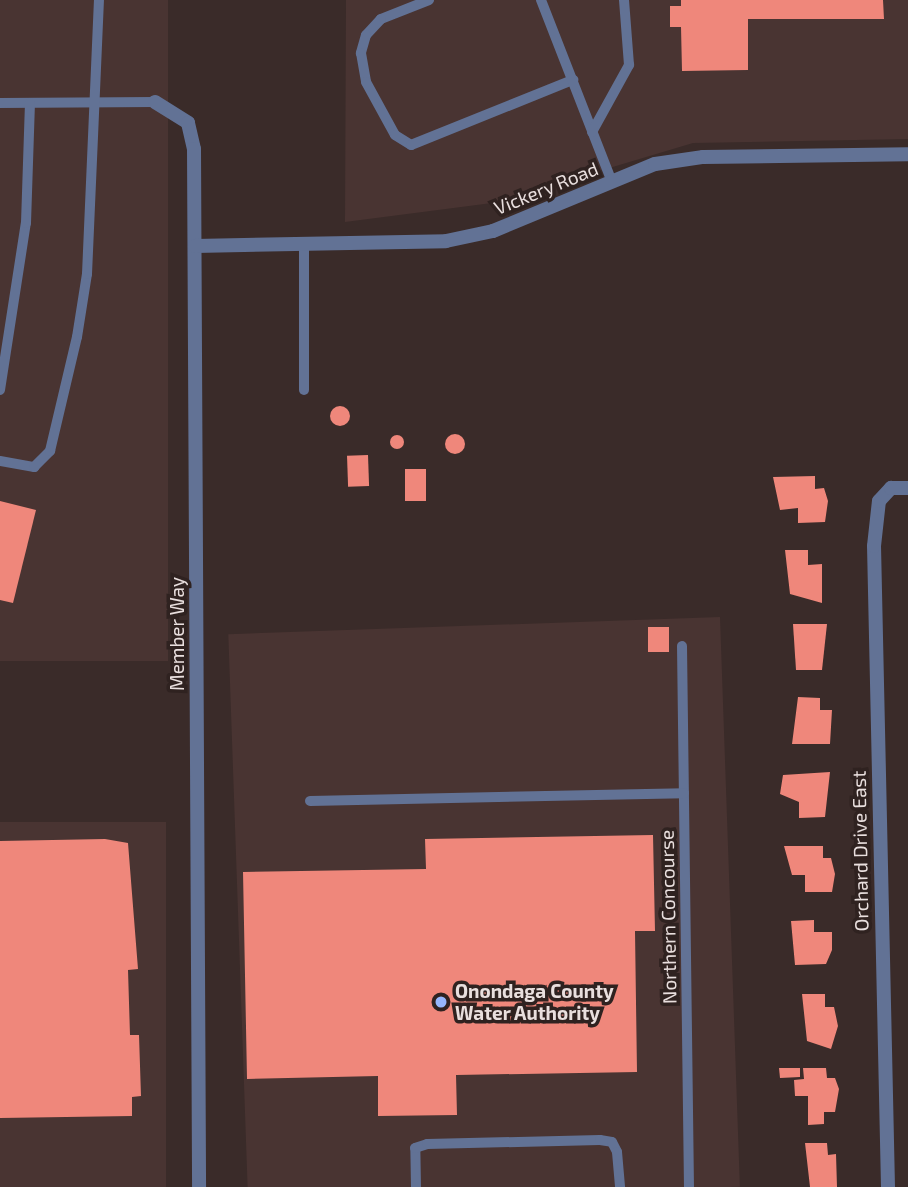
<!DOCTYPE html>
<html>
<head>
<meta charset="utf-8">
<style>
  body { margin:0 }
  #map { position:relative; width:908px; height:1187px; overflow:hidden; background:#3a2b29; font-family:"Exo 2",sans-serif }
  div>[style] { position:absolute }
  [style*='--x'] { left:calc(var(--x)*1px); top:calc(var(--y)*1px); width:calc(var(--w)*1px); rotate:calc(var(--a)*1deg) }
  .built>* { inset:0; background:#493432; transform-origin:0 0 }
  .building>* { inset:0; background:#ef877b; transform-origin:0 0 }
  .round { border-radius:50% }
  .service>* { height:10px; margin:-5px; padding:0 5px; transform-origin:5px; border-radius:5px; background:#627295 }
  .minor>* { height:14px; margin:-7px; padding:0 7px; transform-origin:7px; border-radius:7px; background:#627295 }
  .dots>* { width:19px; height:19px; translate:-50% -50%; box-sizing:border-box; border:4px solid #2f2220; border-radius:50% }
  span { translate:-50% -50%; white-space:nowrap; text-align:center; line-height:1.15; -webkit-text-stroke:7px #2f2220; paint-order:stroke }
  .street-label { font-size:19px; color:#e9dfde }
  .poi-label { font-size:19px; color:#e9dfde; font-weight:700 }
  .left { translate:0 -50%; text-align:left }
</style>
</head>
<body>
<div id="map">
  <div class="built">
    <i style="left:0;top:0;width:168px;height:661px"></i>
    <i style="clip-path:polygon(346px 0,908px 0,908px 139px,693px 143px,492px 203px,345px 222px)"></i>
    <i style="left:720px;top:617px;width:570px;height:492px;rotate:88deg"></i>
    <i style="left:0;top:822px;width:166px;height:365px"></i>
  </div>
  <div class="building">
    <i style="clip-path:polygon(681px 0,883px 0,884px 19px,748px 19px,748px 70px,682px 71px,681px 27px,670px 27px,670px 6px,681px 6px)"></i>
    <i class="round" style="left:330px;top:406px;width:20px;height:20px"></i>
    <i class="round" style="left:445px;top:434px;width:20px;height:20px"></i>
    <i class="round" style="left:390px;top:435px;width:14px;height:14px"></i>
    <i style="left:368px;top:455px;width:31px;height:21px;rotate:88deg"></i>
    <i style="left:405px;top:469px;width:21px;height:32px"></i>
    <i style="clip-path:polygon(815px 476px,815px 489px,824px 488px,828px 501px,825px 522px,798px 523px,798px 508px,780px 510px,773px 477px)"></i>
    <i style="clip-path:polygon(0 501px,36px 510px,13px 603px,0 600px)"></i>
    <i style="clip-path:polygon(785px 550px,808px 550px,808px 565px,822px 564px,822px 603px,790px 594px)"></i>
    <i style="clip-path:polygon(793px 624px,827px 624px,822px 670px,796px 670px)"></i>
    <i style="left:648px;top:627px;width:21px;height:25px"></i>
    <i style="clip-path:polygon(798px 697px,820px 698px,820px 710px,832px 710px,830px 744px,792px 744px)"></i>
    <i style="clip-path:polygon(830px 772px,825px 817px,799px 818px,799px 802px,780px 794px,783px 775px)"></i>
    <i style="clip-path:polygon(653px 835px,655px 931px,635px 931px,637px 1072px,456px 1075px,457px 1115px,378px 1116px,378px 1076px,247px 1079px,243px 872px,426px 869px,425px 839px)"></i>
    <i style="clip-path:polygon(105px 839px,128px 843px,138px 969px,128px 970px,130px 1035px,139px 1035px,141px 1096px,132px 1097px,132px 1116px,0 1118px,0 841px)"></i>
    <i style="clip-path:polygon(784px 846px,823px 846px,823px 858px,831px 858px,835px 874px,832px 892px,805px 892px,805px 875px,792px 875px)"></i>
    <i style="clip-path:polygon(814px 920px,814px 932px,832px 932px,832px 950px,826px 964px,795px 965px,791px 921px)"></i>
    <i style="clip-path:polygon(802px 994px,825px 994px,825px 1007px,834px 1007px,838px 1026px,831px 1049px,807px 1041px)"></i>
    <i style="clip-path:polygon(779px 1068px,800px 1068px,800px 1077px,780px 1078px)"></i>
    <i style="clip-path:polygon(803px 1068px,826px 1068px,827px 1078px,835px 1078px,839px 1089px,835px 1112px,824px 1112px,824px 1124px,808px 1125px,808px 1096px,795px 1096px,794px 1080px,804px 1079px)"></i>
    <i style="clip-path:polygon(805px 1143px,827px 1143px,828px 1155px,836px 1154px,837px 1187px,810px 1187px)"></i>
  </div>
  <div class="service">
    <i style="--x:429;--y:0;--w:52;--a:158.4"></i>
    <i style="--x:381;--y:19;--w:22;--a:133"></i>
    <i style="--x:366;--y:35;--w:19;--a:106"></i>
    <i style="--x:361;--y:53;--w:29;--a:80"></i>
    <i style="--x:366;--y:82;--w:60;--a:61.3"></i>
    <i style="--x:395;--y:135;--w:19;--a:32"></i>
    <i style="--x:411;--y:145;--w:175;--a:-21.9"></i>
    <i style="--x:541;--y:0;--w:195;--a:68.7"></i>
    <i style="--x:0;--y:103;--w:155;--a:-0.4"></i>
    <i style="--x:592;--y:132;--w:77;--a:-61.1"></i>
    <i style="--x:629;--y:65;--w:65;--a:-94.4"></i>
    <i style="--x:0;--y:390;--w:169;--a:-81.2"></i>
    <i style="--x:26;--y:223;--w:120;--a:-88.1"></i>
    <i style="--x:304;--y:390;--w:145;--a:-90"></i>
    <i style="--x:0;--y:461;--w:35;--a:10"></i>
    <i style="--x:34;--y:467;--w:23;--a:-45"></i>
    <i style="--x:50;--y:451;--w:117;--a:-76.7"></i>
    <i style="--x:77;--y:337;--w:64;--a:-81"></i>
    <i style="--x:87;--y:274;--w:274;--a:-87.5"></i>
    <i style="--x:682;--y:646;--w:541;--a:89.26"></i>
    <i style="--x:310;--y:801;--w:374;--a:-1.2"></i>
    <i style="--x:416;--y:1187;--w:39;--a:-91"></i>
    <i style="--x:415;--y:1148;--w:13;--a:-18"></i>
    <i style="--x:427;--y:1144;--w:173;--a:-1.3"></i>
    <i style="--x:600;--y:1140;--w:12;--a:9"></i>
    <i style="--x:612;--y:1142;--w:11;--a:63"></i>
    <i style="--x:617;--y:1152;--w:35;--a:85"></i>
  </div>
  <div class="minor">
    <i style="--x:155;--y:102;--w:39;--a:32"></i>
    <i style="--x:188;--y:123;--w:27;--a:77"></i>
    <i style="--x:194;--y:149;--w:1038;--a:89.72"></i>
    <i style="--x:195;--y:246;--w:251;--a:-1.1"></i>
    <i style="--x:446;--y:241;--w:48;--a:-12"></i>
    <i style="--x:493;--y:231;--w:175;--a:-22.5"></i>
    <i style="--x:655;--y:164;--w:49;--a:-8.3"></i>
    <i style="--x:703;--y:157;--w:205;--a:-0.8"></i>
    <i style="--x:888;--y:1187;--w:641;--a:-91.25"></i>
    <i style="--x:874;--y:546;--w:45;--a:-83.7"></i>
    <i style="--x:879;--y:501;--w:18;--a:-47"></i>
    <i style="--x:891;--y:488;--w:17;--a:0"></i>
  </div>
  <div class="dots">
    <i style="left:441px;top:1002px;background:#96b6fd"></i>
  </div>
  <div class="street-label">
    <span style="left:546px;top:188px;rotate:-22deg">Vickery Road</span>
    <span style="left:177px;top:634px;rotate:-90deg">Member Way</span>
    <span style="left:860px;top:851px;rotate:-91deg">Orchard Drive East</span>
    <span style="left:668px;top:917px;rotate:-91deg">Northern Concourse</span>
  </div>
  <div class="poi-label">
    <span class="left" style="left:455px;top:1002px">Onondaga County<br>Water Authority</span>
  </div>
</div>
</body>
</html>
